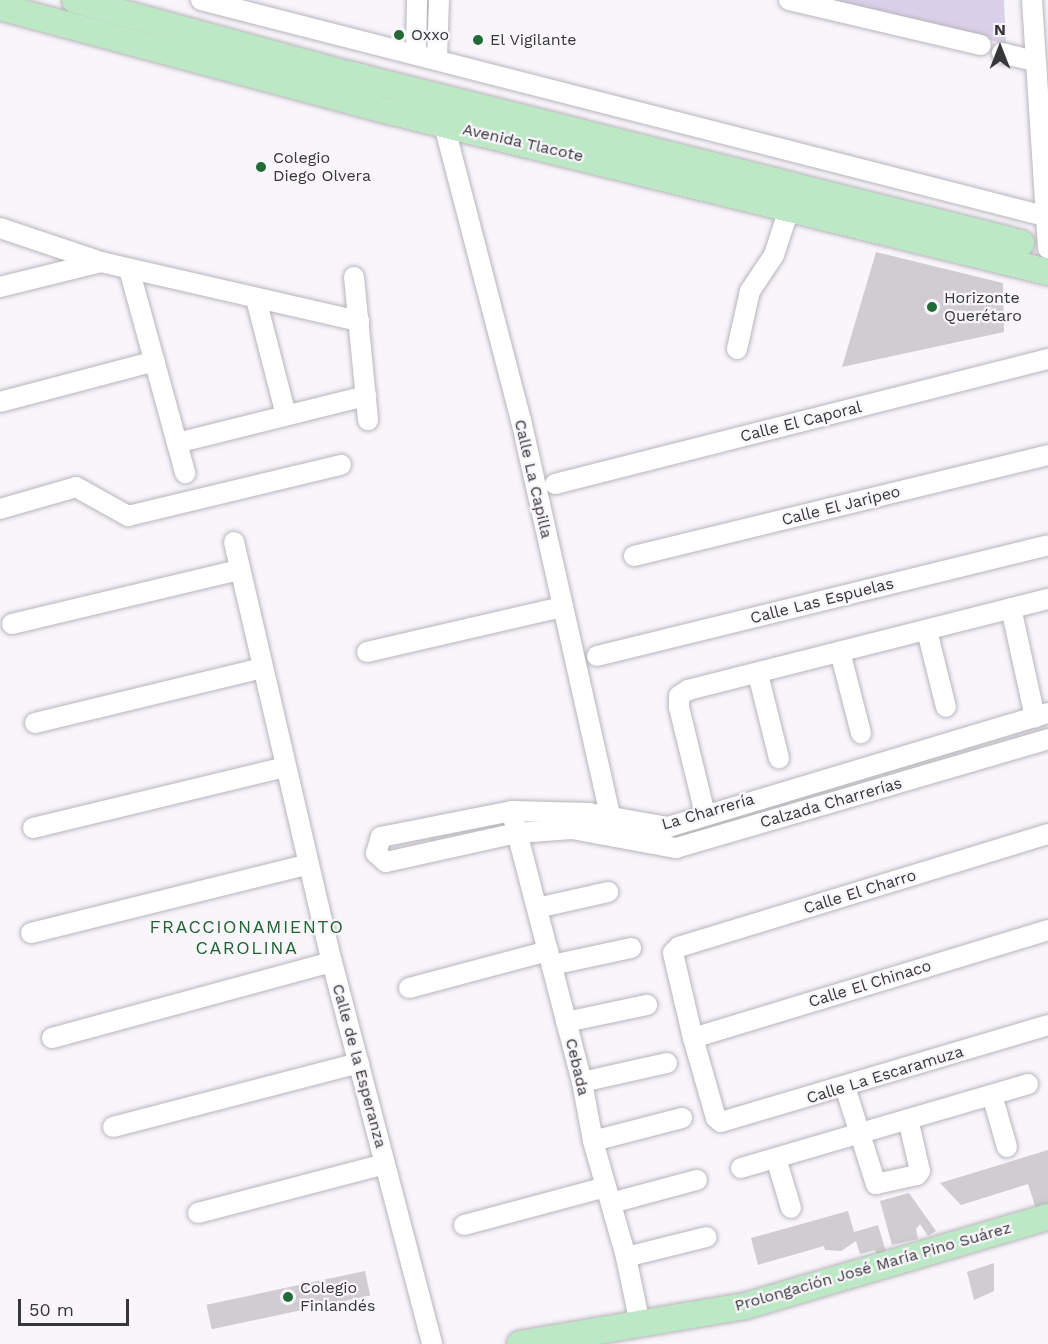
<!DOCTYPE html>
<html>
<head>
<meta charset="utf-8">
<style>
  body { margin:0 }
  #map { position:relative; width:1048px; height:1344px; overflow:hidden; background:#f8f6fb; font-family:"Work Sans",sans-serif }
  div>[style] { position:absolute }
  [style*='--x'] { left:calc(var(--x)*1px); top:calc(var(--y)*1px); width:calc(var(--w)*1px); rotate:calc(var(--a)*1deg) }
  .green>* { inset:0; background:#dbd0ea }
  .building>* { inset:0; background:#cfcdd2; transform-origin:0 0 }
  .roads { filter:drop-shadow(0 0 2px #b8b5ba) drop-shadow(0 0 2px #b8b5ba) }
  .minor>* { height:20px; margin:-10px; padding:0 10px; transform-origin:10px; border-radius:10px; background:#fff }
  .major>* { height:26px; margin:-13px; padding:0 13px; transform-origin:13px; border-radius:13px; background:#bce8c5 }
  .dots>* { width:16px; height:16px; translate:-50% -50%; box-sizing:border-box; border:3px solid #f8f6fb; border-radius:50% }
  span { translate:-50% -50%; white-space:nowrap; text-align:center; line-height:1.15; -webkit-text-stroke:4.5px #f8f6fb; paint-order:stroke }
  .poi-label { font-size:16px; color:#373638 }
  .left { translate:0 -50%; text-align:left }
  .street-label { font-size:16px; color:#373638 }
  .neighbourhood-label { font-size:18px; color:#216233; letter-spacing:1.5px }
  .north { position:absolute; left:970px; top:18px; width:60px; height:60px; -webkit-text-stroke:4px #f8f6fb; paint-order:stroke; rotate:0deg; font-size:16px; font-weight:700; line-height:24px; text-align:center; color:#373638 }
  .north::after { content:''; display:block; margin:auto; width:21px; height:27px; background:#373638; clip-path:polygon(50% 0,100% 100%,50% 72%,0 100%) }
  .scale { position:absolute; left:18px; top:1299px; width:111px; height:27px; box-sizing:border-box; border:3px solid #373638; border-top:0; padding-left:8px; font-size:18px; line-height:21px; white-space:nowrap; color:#373638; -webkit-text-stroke:4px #f8f6fb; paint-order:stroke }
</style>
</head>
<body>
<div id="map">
  <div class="green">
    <i style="clip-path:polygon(830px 0,1004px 0,1006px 44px)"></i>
  </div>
  <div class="building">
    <i style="clip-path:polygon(876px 252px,1003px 283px,1004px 332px,842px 367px)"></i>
    <i style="clip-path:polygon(1048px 1150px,1048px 1206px,1036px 1209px,1028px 1184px,961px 1205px,940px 1183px)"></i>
    <i style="clip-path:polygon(909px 1193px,936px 1231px,928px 1236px,920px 1224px,916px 1229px,918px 1239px,892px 1245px,880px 1201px)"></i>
    <i style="clip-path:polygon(848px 1211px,854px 1232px,878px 1225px,887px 1255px,877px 1257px,875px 1250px,860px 1254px,856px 1241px,841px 1251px,825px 1250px,824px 1246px,758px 1265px,751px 1238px)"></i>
    <i style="clip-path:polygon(994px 1263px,994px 1291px,974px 1300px,967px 1272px)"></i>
    <i style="left:365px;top:1271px;width:25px;height:162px;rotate:78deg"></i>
  </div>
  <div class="roads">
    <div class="minor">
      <i style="--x:201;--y:0;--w:874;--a:14.37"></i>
      <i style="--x:789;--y:0;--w:197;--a:13.2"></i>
      <i style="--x:1032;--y:0;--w:249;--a:86.3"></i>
      <i style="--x:416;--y:53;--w:53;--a:-88.9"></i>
      <i style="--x:1002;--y:53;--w:34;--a:14"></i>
      <i style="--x:437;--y:59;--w:59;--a:-88.1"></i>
      <i style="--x:444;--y:125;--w:305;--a:75.4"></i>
      <i style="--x:521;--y:420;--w:417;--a:77.3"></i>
      <i style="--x:0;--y:228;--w:107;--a:18.6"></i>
      <i style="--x:101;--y:262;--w:265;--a:12.9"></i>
      <i style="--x:129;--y:269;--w:212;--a:74.6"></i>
      <i style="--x:354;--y:277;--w:144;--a:84.4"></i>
      <i style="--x:0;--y:287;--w:104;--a:-13.9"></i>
      <i style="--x:256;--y:299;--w:120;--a:75.5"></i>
      <i style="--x:737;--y:349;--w:59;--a:-77.4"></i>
      <i style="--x:750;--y:291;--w:43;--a:-56.3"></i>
      <i style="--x:774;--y:255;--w:52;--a:-71.9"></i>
      <i style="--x:0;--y:402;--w:160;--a:-14.8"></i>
      <i style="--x:177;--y:443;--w:195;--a:-14"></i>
      <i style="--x:555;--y:484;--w:509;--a:-14.23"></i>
      <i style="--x:0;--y:509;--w:79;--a:-16.1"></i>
      <i style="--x:76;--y:487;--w:60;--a:29.1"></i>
      <i style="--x:128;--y:516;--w:219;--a:-13.5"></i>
      <i style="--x:234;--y:542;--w:431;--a:76.9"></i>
      <i style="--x:332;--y:962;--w:395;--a:75.3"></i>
      <i style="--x:634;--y:556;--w:426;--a:-13.7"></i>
      <i style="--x:1011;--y:608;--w:112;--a:77.6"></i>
      <i style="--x:12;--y:624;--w:232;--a:-13.4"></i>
      <i style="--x:927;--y:631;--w:78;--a:76"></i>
      <i style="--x:367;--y:652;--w:200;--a:-13"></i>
      <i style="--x:840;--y:652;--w:84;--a:75.5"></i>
      <i style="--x:597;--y:656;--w:464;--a:-13.8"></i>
      <i style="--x:758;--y:674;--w:87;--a:76"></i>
      <i style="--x:1048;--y:713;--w:397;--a:163.3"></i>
      <i style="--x:668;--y:827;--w:80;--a:-170"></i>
      <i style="--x:589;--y:813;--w:77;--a:-178.5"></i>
      <i style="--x:512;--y:811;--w:134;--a:168.8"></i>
      <i style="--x:381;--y:837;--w:17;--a:107"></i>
      <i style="--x:376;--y:853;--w:13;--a:42"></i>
      <i style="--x:386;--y:862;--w:134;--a:-12.5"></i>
      <i style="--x:517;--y:833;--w:55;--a:-4.2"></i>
      <i style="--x:572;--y:829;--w:106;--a:10.4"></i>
      <i style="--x:676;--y:848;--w:388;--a:-16.3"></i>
      <i style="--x:35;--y:723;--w:234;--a:-13.6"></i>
      <i style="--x:705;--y:814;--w:110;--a:-103.7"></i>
      <i style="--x:679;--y:707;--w:11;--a:-90"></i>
      <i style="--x:679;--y:696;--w:11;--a:-34"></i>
      <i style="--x:688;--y:690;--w:371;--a:-14.2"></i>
      <i style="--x:514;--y:821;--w:270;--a:75.4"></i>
      <i style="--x:582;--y:1082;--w:60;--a:79.4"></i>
      <i style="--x:593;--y:1141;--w:121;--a:74.1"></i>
      <i style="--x:626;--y:1257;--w:68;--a:78.2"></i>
      <i style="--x:33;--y:828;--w:260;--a:-13.6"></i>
      <i style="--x:1048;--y:834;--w:386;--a:163"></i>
      <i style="--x:679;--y:947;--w:8;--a:135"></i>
      <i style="--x:673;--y:953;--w:87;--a:76.8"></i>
      <i style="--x:693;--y:1038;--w:83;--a:74"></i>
      <i style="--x:716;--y:1118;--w:6;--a:39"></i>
      <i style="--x:721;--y:1122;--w:341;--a:-16.5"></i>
      <i style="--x:537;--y:908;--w:73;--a:-12.7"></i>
      <i style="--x:31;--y:933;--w:286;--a:-13.9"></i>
      <i style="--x:552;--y:965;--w:81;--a:-12.1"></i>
      <i style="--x:409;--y:988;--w:144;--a:-14.9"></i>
      <i style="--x:566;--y:1022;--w:83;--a:-11.9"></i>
      <i style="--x:52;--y:1038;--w:290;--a:-15.2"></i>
      <i style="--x:693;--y:1038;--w:371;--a:-16.9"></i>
      <i style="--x:582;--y:1082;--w:87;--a:-12.6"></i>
      <i style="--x:845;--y:1087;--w:102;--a:72.3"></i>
      <i style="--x:876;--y:1184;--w:42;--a:-12.4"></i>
      <i style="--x:917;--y:1175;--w:5;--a:-53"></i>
      <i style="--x:920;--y:1171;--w:53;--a:-103"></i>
      <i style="--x:992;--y:1095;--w:54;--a:73.9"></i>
      <i style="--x:113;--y:1127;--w:254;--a:-14.6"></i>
      <i style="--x:593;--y:1141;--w:92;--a:-14.5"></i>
      <i style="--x:776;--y:1158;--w:52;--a:73.3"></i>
      <i style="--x:741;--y:1168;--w:299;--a:-16.3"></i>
      <i style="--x:611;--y:1203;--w:89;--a:-15"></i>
      <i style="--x:198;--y:1213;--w:193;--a:-14.7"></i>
      <i style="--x:464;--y:1225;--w:147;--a:-15"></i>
      <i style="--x:626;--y:1257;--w:83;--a:-13.9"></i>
    </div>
    <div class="major">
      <i style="--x:75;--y:0;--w:283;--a:15.2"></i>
      <i style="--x:348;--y:74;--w:694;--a:14.1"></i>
      <i style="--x:0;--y:7;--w:407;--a:15"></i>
      <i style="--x:393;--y:112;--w:674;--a:13.73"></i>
      <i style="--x:520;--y:1344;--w:228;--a:-9.6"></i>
      <i style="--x:745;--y:1306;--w:316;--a:-16.4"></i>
    </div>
  </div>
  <div class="dots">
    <i style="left:399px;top:35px;background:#226a37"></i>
    <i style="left:478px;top:40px;background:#226a37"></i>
    <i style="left:261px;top:167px;background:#226a37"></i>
    <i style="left:932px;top:307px;background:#226a37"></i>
    <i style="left:288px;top:1297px;background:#226a37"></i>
  </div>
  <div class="poi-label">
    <span class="left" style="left:411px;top:35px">Oxxo</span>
    <span class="left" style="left:490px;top:40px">El Vigilante</span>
    <span class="left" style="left:273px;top:167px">Colegio<br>Diego Olvera</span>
    <span class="left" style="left:944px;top:307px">Horizonte<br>Querétaro</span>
    <span class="left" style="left:300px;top:1297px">Colegio<br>Finlandés</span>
  </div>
  <div class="street-label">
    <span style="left:523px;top:143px;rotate:13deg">Avenida Tlacote</span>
    <span style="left:801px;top:422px;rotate:-14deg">Calle El Caporal</span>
    <span style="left:533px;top:479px;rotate:77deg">Calle La Capilla</span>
    <span style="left:841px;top:506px;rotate:-14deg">Calle El Jaripeo</span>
    <span style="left:822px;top:601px;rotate:-14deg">Calle Las Espuelas</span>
    <span style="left:831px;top:803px;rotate:-16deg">Calzada Charrerías</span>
    <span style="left:708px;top:812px;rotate:-16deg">La Charrería</span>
    <span style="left:860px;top:892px;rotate:-17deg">Calle El Charro</span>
    <span style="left:870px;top:984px;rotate:-17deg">Calle El Chinaco</span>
    <span style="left:359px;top:1066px;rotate:75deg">Calle de la Esperanza</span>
    <span style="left:577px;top:1067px;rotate:77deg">Cebada</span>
    <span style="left:885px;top:1075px;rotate:-17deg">Calle La Escaramuza</span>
    <span style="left:873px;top:1267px;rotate:-16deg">Prolongación José María Pino Suárez</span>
  </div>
  <div class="neighbourhood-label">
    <span style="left:247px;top:938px">FRACCIONAMIENTO<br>CAROLINA</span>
  </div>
  <div class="north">N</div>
  <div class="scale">50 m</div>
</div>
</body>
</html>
